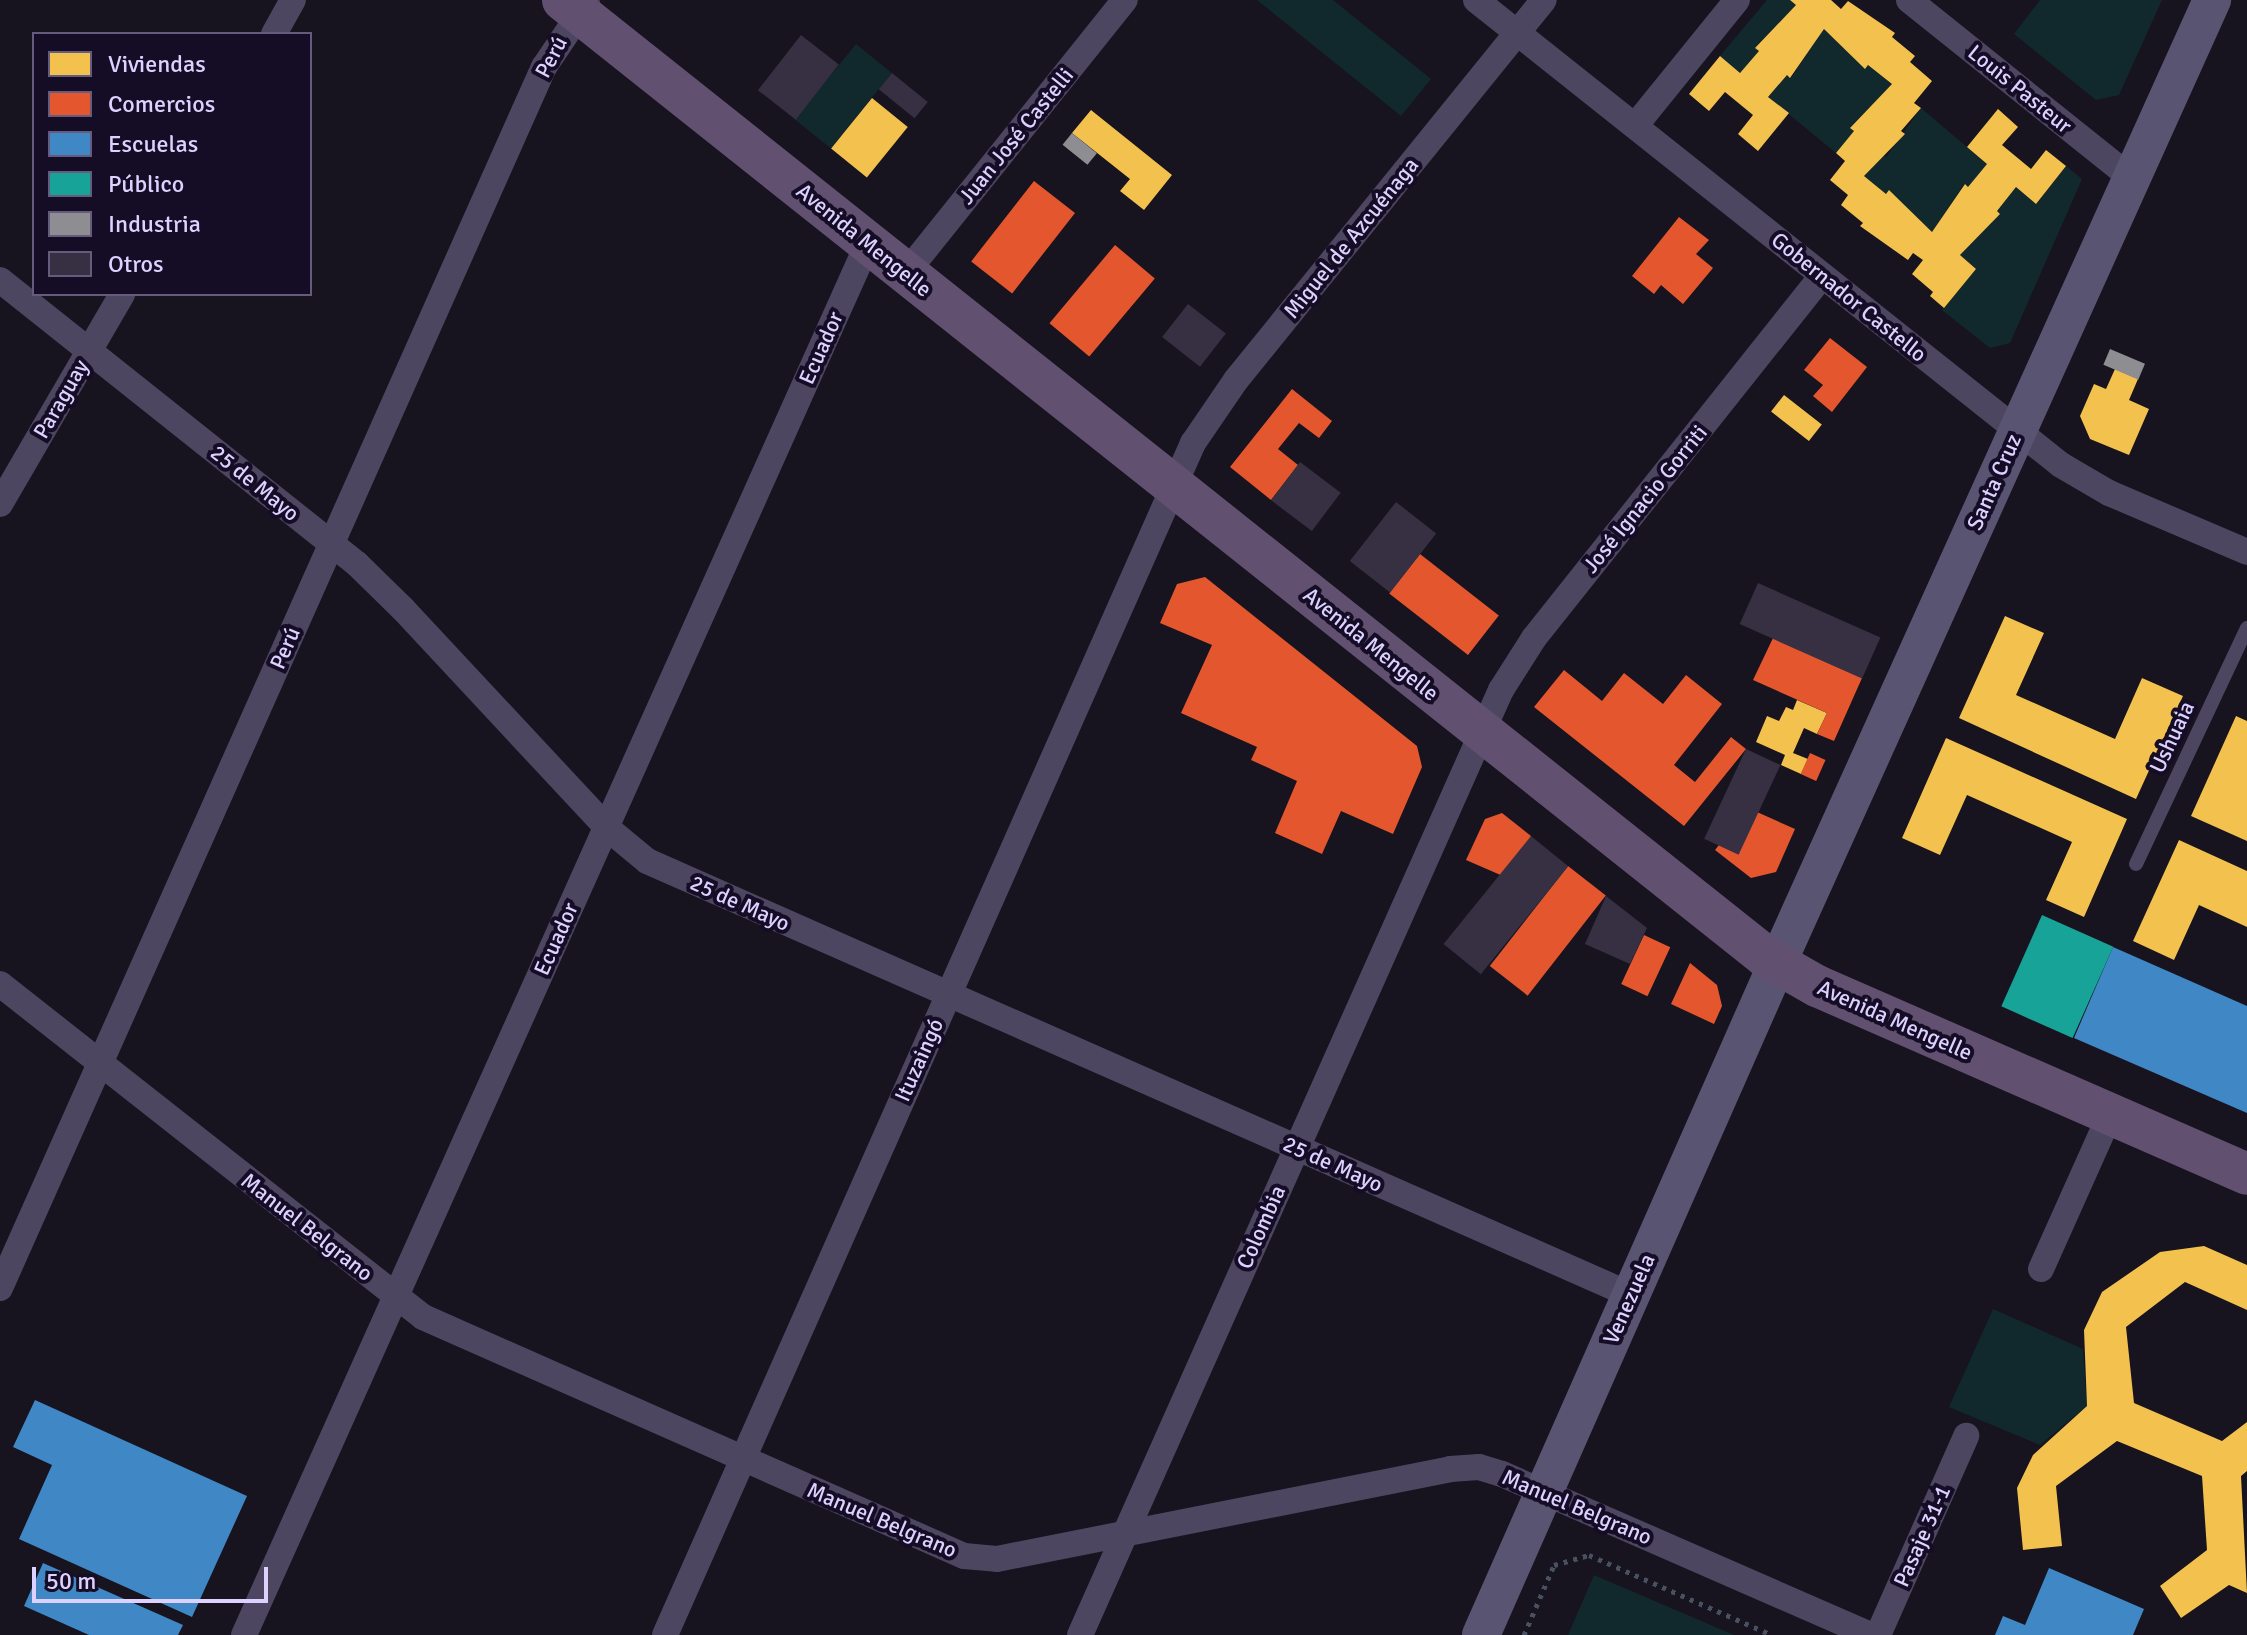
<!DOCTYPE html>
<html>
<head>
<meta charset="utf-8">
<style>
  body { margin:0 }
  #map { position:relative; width:2247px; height:1635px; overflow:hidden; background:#17131f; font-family:Signika,sans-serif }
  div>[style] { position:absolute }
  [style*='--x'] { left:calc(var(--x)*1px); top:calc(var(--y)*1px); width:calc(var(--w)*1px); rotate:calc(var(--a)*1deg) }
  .green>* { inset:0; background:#11292d; transform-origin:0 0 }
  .homes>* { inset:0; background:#f2c14e; transform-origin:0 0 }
  .shops>* { inset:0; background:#e4572e; transform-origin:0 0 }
  .schools>* { inset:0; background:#3f88c5 }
  .public>* { inset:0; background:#17a398; transform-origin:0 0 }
  .industry>* { inset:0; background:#8d8d92; transform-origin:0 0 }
  .building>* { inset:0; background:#363042; transform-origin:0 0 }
  .path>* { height:5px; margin-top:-2.5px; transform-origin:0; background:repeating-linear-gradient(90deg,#475162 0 4px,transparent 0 10px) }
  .service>* { height:14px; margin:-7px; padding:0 7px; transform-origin:7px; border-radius:7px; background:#4c4660 }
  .minor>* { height:26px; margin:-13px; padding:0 13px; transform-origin:13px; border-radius:13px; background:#4c4660 }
  .secondary>* { height:38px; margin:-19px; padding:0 19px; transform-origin:19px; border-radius:19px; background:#5a5473 }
  .primary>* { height:42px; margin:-21px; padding:0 21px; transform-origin:21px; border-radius:21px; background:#625071 }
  span { translate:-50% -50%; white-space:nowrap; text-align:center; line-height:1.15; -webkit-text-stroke:8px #150d25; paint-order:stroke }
  .street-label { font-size:22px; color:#ddd1ff }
  .legend { position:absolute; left:32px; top:32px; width:280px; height:264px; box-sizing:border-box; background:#150d25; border:2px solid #655b7c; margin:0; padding:10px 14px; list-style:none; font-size:24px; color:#ddd1ff }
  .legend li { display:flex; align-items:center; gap:16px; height:40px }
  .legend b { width:40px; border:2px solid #655b7c }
  .scale { position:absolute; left:32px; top:1567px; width:236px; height:36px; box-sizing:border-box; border:4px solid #ddd1ff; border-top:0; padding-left:10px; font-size:24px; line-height:28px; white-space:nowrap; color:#ddd1ff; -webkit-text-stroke:6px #150d25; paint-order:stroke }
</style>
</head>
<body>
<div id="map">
  <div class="green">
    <i style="clip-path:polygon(1257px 0,1333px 0,1431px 79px,1401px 116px)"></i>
    <i style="clip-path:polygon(1767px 0,1790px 0,1796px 5px,1755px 47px,1759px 51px,1740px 73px,1720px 56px)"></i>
    <i style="clip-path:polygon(2040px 0,2162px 0,2119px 95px,2096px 100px,2014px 34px)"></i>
    <i style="clip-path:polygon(1824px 29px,1865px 68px,1868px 65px,1892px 84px,1850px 127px,1854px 131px,1836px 153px,1768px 97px,1787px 75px,1791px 78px)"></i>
    <i style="left:856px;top:44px;width:46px;height:97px;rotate:39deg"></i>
    <i style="clip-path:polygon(1921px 108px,1987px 164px,1968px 187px,1964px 184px,1932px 232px,1889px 190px,1886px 194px,1864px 176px,1882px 155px,1886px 157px)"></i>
    <i style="clip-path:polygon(2066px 166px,2082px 179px,2010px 343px,1990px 348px,1942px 310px,1976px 269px,1960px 255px,2000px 214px,1997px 211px,2016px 187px,2036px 204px)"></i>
    <i style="clip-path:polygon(1993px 1309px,2083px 1349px,2087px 1406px,2040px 1445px,1949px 1407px)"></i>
    <i style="clip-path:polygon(1594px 1575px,1734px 1635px,1568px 1635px)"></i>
  </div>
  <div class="homes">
    <i style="clip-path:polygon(1790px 0,1831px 0,1841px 9px,1848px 1px,1895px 33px,1892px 37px,1915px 56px,1910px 62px,1932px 81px,1914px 103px,1921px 108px,1901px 131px,1905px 134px,1864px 176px,1886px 194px,1889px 190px,1932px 232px,1965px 184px,1968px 187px,1987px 164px,1967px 147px,1998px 109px,2018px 127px,2002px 145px,2031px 169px,2046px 150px,2066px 166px,2036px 204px,2016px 187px,1997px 211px,2000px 214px,1960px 255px,1976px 269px,1944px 308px,1930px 296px,1933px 292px,1912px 274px,1923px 260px,1913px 253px,1908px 260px,1860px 226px,1863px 223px,1841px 205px,1848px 195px,1830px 180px,1845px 161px,1836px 153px,1854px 131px,1850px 128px,1892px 84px,1868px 65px,1865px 69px,1824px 29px,1790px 78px,1787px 75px,1768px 97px,1789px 113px,1758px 151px,1738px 134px,1753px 115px,1725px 92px,1709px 111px,1689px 94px,1720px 56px,1740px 73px,1759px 51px,1755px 48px,1796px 5px)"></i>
    <i style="left:872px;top:98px;width:46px;height:65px;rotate:39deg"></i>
    <i style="clip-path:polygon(1091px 110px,1172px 175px,1144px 210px,1120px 191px,1130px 179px,1072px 133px)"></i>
    <i style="clip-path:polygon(2115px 369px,2138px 379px,2129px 400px,2149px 409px,2129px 455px,2090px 439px,2080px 416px,2094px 384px,2106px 389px)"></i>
    <i style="left:1784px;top:395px;width:48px;height:21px;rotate:38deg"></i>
    <i style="clip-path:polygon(2005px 616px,2044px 633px,2016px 695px,2115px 739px,2142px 678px,2183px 696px,2136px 799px,1959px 718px)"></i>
    <i style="clip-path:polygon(1797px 700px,1827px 713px,1817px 734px,1804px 728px,1793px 753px,1808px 759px,1801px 774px,1781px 765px,1785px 755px,1756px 742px,1767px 716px,1779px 721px,1786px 707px,1793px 710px)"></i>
    <i style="clip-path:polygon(2236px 716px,2247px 721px,2247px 841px,2191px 816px)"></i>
    <i style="clip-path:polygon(1946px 738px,2127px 819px,2084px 917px,2046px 900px,2072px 842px,1967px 795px,1940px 855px,1902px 838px)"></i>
    <i style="clip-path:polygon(2179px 840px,2247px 871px,2247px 927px,2199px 905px,2174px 960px,2133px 941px)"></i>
    <i style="clip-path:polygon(2204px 1246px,2247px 1265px,2247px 1310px,2185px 1282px,2126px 1327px,2134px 1403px,2222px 1441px,2247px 1422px,2247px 1471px,2241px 1476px,2247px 1593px,2229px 1585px,2181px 1618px,2160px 1586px,2207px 1550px,2202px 1476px,2117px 1441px,2056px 1486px,2062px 1546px,2023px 1550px,2017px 1488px,2033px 1455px,2087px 1406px,2084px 1330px,2102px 1292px,2160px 1252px)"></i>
  </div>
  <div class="shops">
    <i style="left:1034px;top:181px;width:52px;height:102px;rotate:38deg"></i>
    <i style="clip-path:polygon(1679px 217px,1709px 240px,1696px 254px,1713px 268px,1683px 304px,1661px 285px,1654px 294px,1632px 276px)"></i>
    <i style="left:1115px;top:245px;width:52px;height:102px;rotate:40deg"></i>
    <i style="clip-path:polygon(1830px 338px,1867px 367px,1832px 412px,1813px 396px,1823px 385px,1804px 370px)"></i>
    <i style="clip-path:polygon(1292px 389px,1332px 421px,1319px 438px,1299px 423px,1278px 449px,1298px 465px,1271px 500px,1230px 467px)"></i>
    <i style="left:1420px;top:554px;width:100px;height:50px;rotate:38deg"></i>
    <i style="clip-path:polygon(1205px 577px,1417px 746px,1422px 767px,1393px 834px,1341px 811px,1322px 854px,1275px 833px,1297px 781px,1251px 760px,1257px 747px,1181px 713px,1212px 645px,1160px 623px,1177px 584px)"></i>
    <i style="clip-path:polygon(1773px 638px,1862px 678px,1834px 741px,1817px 734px,1827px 713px,1753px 680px)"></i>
    <i style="clip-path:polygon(1564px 670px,1602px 701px,1624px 673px,1663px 704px,1686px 675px,1722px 704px,1674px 765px,1695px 782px,1731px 737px,1746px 749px,1684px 826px,1534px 707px)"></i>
    <i style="left:1810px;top:753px;width:17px;height:23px;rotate:24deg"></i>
    <i style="clip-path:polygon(1748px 808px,1795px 829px,1776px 872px,1751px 878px,1715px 850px)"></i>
    <i style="clip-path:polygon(1502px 813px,1531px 836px,1512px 880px,1466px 860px,1485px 819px)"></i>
    <i style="left:1568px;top:866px;width:48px;height:127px;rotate:38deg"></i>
    <i style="left:1644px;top:935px;width:29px;height:54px;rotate:25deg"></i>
    <i style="clip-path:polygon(1690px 963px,1717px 985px,1722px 1006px,1714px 1024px,1671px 1004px)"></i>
  </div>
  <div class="schools">
    <i style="clip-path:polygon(2113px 947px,2247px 1006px,2247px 1113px,2074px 1038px)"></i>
    <i style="clip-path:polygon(35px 1400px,247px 1496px,192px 1617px,19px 1539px,52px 1465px,13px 1447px)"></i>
    <i style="clip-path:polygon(43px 1563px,183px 1625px,178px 1635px,89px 1635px,24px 1606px)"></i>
    <i style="clip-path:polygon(2049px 1568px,2144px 1609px,2133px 1635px,1995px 1635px,2003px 1616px,2025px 1625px)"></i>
  </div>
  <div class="public">
    <i style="left:2042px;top:915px;width:78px;height:100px;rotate:24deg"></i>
  </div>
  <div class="industry">
    <i style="left:1072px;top:133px;width:32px;height:15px;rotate:39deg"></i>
    <i style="left:2110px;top:349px;width:38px;height:17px;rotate:23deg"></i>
  </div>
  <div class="building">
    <i style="left:801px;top:35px;width:48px;height:70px;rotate:38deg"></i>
    <i style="left:892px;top:73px;width:46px;height:21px;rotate:39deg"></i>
    <i style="left:1188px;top:304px;width:48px;height:42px;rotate:38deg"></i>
    <i style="left:1300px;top:462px;width:51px;height:48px;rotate:37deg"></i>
    <i style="left:1396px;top:502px;width:51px;height:75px;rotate:38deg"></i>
    <i style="left:1758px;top:583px;width:134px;height:45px;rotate:24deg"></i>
    <i style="left:1746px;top:749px;width:38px;height:99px;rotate:25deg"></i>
    <i style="left:1531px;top:836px;width:48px;height:139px;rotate:39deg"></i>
    <i style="clip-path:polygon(1606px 896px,1647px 928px,1630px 964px,1585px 944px)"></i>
  </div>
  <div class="path">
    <i style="--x:1524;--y:1635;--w:76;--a:-66.8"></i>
    <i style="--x:1554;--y:1565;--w:36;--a:-16"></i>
    <i style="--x:1589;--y:1555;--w:200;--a:23.6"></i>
  </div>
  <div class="service">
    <i style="--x:2136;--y:864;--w:261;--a:-64.8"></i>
  </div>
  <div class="minor">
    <i style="--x:1476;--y:0;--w:747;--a:38.48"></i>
    <i style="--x:2061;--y:465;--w:56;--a:30.3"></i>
    <i style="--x:2109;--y:493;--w:150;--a:23.1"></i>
    <i style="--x:1909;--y:0;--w:285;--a:38.7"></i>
    <i style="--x:274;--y:34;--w:39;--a:-61"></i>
    <i style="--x:1635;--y:126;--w:162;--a:-51"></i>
    <i style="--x:906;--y:273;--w:350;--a:-51.3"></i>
    <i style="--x:0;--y:280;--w:456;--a:38.5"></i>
    <i style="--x:357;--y:564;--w:64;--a:44.4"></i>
    <i style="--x:403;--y:609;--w:298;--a:47"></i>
    <i style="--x:606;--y:827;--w:53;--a:39.7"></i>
    <i style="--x:647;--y:861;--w:1075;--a:23.8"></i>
    <i style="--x:0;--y:504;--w:243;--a:-59.8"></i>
    <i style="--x:0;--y:984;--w:538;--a:38.21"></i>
    <i style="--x:423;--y:1317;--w:591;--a:23.83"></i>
    <i style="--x:964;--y:1556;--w:33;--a:5"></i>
    <i style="--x:997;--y:1559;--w:462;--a:-11.2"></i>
    <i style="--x:1450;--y:1469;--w:29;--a:-4"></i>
    <i style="--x:1479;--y:1467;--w:24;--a:17"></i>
    <i style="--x:1502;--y:1474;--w:402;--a:23.6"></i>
    <i style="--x:2041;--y:1269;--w:169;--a:-65.9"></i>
    <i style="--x:0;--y:1288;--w:1337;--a:-65.99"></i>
    <i style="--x:544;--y:67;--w:77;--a:-56.1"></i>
    <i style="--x:244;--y:1635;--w:1525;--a:-65.85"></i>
    <i style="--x:665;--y:1635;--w:1304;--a:-66.11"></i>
    <i style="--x:1193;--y:443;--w:76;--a:-55.7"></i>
    <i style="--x:1236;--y:380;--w:489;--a:-51"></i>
    <i style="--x:1080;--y:1635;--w:1035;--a:-65.99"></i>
    <i style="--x:1501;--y:690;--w:62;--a:-57.6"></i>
    <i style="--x:1534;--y:638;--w:463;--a:-51.5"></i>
    <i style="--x:1878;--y:1635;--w:218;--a:-66.1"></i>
  </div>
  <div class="secondary">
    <i style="--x:1481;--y:1635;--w:733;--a:-66.2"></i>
    <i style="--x:1777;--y:964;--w:1058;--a:-65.71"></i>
  </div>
  <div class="primary">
    <i style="--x:563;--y:0;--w:1537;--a:38.5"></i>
    <i style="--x:1766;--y:957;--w:59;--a:29.6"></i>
    <i style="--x:1817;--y:986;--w:469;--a:23.6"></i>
  </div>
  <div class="street-label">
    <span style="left:551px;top:57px;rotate:-62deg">Perú</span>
    <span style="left:2020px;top:89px;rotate:39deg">Louis Pasteur</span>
    <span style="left:1016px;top:136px;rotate:-51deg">Juan José Castelli</span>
    <span style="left:1351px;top:238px;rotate:-51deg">Miguel de Azcuénaga</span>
    <span style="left:864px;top:240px;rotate:39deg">Avenida Mengelle</span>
    <span style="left:1849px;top:297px;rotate:39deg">Gobernador Castello</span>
    <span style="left:821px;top:348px;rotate:-66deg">Ecuador</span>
    <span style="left:61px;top:399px;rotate:-60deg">Paraguay</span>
    <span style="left:1994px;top:482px;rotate:-66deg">Santa Cruz</span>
    <span style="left:255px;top:483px;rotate:39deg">25 de Mayo</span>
    <span style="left:1645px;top:499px;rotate:-51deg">José Ignacio Gorriti</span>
    <span style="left:1371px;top:644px;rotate:39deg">Avenida Mengelle</span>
    <span style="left:285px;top:648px;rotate:-66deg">Perú</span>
    <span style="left:2172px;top:737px;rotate:-65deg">Ushuaia</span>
    <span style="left:740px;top:903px;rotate:24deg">25 de Mayo</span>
    <span style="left:556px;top:939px;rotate:-66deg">Ecuador</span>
    <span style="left:1895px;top:1020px;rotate:24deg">Avenida Mengelle</span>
    <span style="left:919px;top:1060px;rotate:-66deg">Ituzaingó</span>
    <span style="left:1333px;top:1164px;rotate:24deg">25 de Mayo</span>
    <span style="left:307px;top:1227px;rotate:38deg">Manuel Belgrano</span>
    <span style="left:1261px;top:1227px;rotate:-66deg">Colombia</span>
    <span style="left:1629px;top:1299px;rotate:-66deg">Venezuela</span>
    <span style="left:1577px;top:1507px;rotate:23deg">Manuel Belgrano</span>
    <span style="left:882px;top:1520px;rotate:23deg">Manuel Belgrano</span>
    <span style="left:1922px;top:1536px;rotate:-66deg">Pasaje 31-1</span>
  </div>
  <ul class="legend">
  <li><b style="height:22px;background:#f2c14e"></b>Viviendas</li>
  <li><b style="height:22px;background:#e4572e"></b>Comercios</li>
  <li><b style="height:22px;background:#3f88c5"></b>Escuelas</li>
  <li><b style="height:22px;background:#17a398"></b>Público</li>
  <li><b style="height:22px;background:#8d8d92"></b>Industria</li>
  <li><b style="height:22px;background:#363042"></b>Otros</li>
  </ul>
  <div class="scale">50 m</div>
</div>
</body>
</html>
